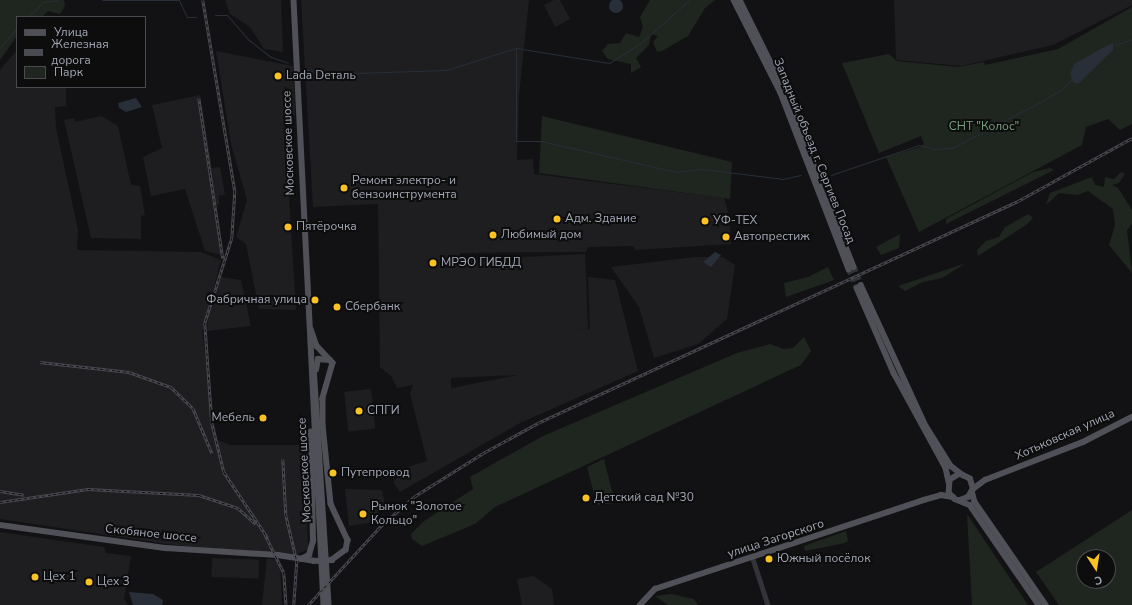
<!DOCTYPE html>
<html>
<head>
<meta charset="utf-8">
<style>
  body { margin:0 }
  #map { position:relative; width:1132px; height:605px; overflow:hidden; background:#121214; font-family:"Nunito Sans",sans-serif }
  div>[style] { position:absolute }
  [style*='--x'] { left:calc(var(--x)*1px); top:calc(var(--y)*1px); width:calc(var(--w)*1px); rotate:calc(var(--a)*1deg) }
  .built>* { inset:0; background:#1e1e21; transform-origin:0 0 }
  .green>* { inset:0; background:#1e261f }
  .water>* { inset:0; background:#282f38 }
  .round { border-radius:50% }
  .stream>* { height:1px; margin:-0.5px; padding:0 0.5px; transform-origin:0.5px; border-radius:0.5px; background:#282f38 }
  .major-tunnel>* { height:5.5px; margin-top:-2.75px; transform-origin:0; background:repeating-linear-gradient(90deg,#2f3034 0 5.5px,transparent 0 8.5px) }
  .minor>* { height:4.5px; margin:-2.25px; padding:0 2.25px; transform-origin:2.25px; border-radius:2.25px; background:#333339 }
  .major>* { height:5.5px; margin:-2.75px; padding:0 2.75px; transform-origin:2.75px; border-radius:2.75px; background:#4f5058 }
  .rail>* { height:2.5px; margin-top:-1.25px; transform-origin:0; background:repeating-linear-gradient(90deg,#0d0d0e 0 3px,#4a4b52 0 6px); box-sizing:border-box; border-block:1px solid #4a4b52 }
  .major-bridge>* { height:5.5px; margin:-2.75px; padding:0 2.75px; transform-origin:2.75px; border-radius:2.75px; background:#4f5058 }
  .dots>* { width:11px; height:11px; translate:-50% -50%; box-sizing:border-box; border:2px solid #0d0d0e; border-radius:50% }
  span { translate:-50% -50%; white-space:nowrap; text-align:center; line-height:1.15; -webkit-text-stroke:4px #0d0d0e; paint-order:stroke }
  .poi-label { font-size:12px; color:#a2a7b5 }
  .left { translate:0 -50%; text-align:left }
  .right { translate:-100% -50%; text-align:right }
  .park-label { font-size:12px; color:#78a17e }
  .street-label { font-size:12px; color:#a2a7b5 }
  .legend { position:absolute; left:16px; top:16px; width:130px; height:72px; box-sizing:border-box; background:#0d0d0e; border:1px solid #494b51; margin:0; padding:5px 7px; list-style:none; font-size:12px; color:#a2a7b5 }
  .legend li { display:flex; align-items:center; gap:8px; height:20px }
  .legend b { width:20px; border:1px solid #494b51 }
  .north { position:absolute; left:1076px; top:549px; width:40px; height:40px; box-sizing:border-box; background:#0d0d0e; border:1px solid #494b51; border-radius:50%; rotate:168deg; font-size:11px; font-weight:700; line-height:16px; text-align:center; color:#a2a7b5 }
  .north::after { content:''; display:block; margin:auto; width:14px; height:18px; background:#fac323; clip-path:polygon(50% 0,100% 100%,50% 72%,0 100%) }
</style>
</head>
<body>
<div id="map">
  <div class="built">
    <i style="clip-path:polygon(225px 0,281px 0,283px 52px,264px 49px,250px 27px,230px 14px)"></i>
    <i style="clip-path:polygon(evenodd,301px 0,529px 0,519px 96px,517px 160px,533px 159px,534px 174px,724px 198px,730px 219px,731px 244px,635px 250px,633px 246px,588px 247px,586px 252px,459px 253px,462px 260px,585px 254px,588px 329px,561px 331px,590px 329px,588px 277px,615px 280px,638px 371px,520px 423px,400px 492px,393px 482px,410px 466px,427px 461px,410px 394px,413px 385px,397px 388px,391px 376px,380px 367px,378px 204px,313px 207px,301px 0,518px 375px,452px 388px,451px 388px,451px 378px,518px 375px)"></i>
    <i style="clip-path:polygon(554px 0,560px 0,570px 19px,555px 27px,544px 5px)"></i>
    <i style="clip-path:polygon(894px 0,1132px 0,1132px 5px,1053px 45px,961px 66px,896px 60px)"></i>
    <i style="clip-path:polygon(17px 50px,17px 87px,66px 87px,66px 106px,55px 107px,56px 128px,78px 230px,77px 250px,201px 252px,221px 260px,202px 332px,217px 440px,230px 445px,305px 445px,308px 549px,294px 556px,167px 544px,0 519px,0 70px)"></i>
    <i style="clip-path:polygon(216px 51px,293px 66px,295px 115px,284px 115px,296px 310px,259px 309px,246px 244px,236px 237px,247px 200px,231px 144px)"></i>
    <i style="clip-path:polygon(200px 95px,212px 168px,220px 167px,225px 194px,219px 196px,219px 204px,215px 206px,221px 255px,205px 251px,185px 189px,151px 196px,143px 157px,162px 148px,152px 105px)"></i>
    <i style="clip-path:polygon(102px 116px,118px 126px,131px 185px,140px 186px,145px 215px,141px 216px,141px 239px,91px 238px,64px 120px,74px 118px,75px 122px)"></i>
    <i style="clip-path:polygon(695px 257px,723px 257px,735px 265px,727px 319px,698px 344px,654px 358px,639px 307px,611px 267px)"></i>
    <i style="clip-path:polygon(221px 277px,241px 280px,251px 326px,207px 331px,208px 313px)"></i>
    <i style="left:371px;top:389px;width:40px;height:27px;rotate:84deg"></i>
    <i style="clip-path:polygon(345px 489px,382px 490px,385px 504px,369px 523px,349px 526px)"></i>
    <i style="clip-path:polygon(0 532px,104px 547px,106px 553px,131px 556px,124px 599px,128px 605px,0 605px)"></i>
    <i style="left:212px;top:558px;width:47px;height:19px;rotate:2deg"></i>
    <i style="clip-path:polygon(267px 558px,280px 561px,282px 605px,262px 605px)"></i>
    <i style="clip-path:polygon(534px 576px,552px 589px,554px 605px,522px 605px,517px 579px)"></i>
  </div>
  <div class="green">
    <i style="clip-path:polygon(0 0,64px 0,65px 6px,60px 14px,48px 11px,42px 17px,17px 17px,17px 36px,0 60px)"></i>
    <i style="clip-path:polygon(650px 0,715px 0,705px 8px,688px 36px,662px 51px,657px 52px,653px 42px,658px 36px,651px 34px,649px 45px,636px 58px,641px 67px,631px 73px,631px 64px,608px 59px,602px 51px,608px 44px,620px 43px,626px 33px,639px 37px,643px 27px,640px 17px)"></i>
    <i style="clip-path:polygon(1132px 7px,1132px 124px,1120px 130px,1108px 119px,1086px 127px,1082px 145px,919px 232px,886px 157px,920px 147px,924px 144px,921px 136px,879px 153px,842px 63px,889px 54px,897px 61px,958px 67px,984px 62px,985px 65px,1058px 49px)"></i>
    <i style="clip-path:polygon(542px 116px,732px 162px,730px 199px,539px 173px)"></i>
    <i style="clip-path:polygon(1050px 168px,1054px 170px,946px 224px,946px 219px,1033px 172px)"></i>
    <i style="clip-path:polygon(1121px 172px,1125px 174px,1119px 183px,1112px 185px,1118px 188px,1132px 210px,1132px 224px,1127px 230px,1132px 273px,1109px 245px,1115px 225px,1113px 209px,1088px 191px,1078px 195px,1059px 193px,1046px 205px,1050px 193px,1092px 177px,1095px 185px,1104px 187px,1105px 177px,1114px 179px)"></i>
    <i style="clip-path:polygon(1028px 214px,1033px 218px,1026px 225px,978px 256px,977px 250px,986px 241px,999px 237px,1005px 227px)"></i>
    <i style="clip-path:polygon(900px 234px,899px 248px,881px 255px,876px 247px)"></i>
    <i style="clip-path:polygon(966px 263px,942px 278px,923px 282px,905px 291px,898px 286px)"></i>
    <i style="clip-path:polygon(828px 267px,834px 280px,786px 297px,784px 283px,808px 277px)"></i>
    <i style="clip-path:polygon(804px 337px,811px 351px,801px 365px,495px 507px,475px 524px,422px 546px,412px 539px,411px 534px,424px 521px,473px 489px,470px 477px,543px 436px,737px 353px,770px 344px,784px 349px,793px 348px)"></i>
    <i style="clip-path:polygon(604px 459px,615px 503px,597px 505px,587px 467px)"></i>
    <i style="clip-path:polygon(evenodd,1132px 510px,1132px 605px,1059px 605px,1036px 572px,1132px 510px,1084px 557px,1108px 557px,1108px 581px,1084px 581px,1084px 557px)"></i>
    <i style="clip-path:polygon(967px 514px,1028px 605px,972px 605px)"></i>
    <i style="clip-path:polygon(846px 531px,848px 541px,845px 543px,805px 551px,804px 546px)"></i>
    <i style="clip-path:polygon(671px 594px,694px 599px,698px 605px,668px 605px,655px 596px)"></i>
  </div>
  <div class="water">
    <i class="round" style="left:609px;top:-1px;width:14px;height:14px"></i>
    <i style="clip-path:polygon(1108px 45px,1113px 43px,1113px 50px,1078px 84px,1073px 82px,1070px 74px,1074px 64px)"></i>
    <i style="clip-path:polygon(136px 98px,142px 107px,126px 112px,119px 108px,118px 103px)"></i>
    <i style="clip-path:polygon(715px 252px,721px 255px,711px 267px,703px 262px)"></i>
    <i style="clip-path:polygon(129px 592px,153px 594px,163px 600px,162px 605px,133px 605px)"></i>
  </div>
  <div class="stream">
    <i style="--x:102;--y:0;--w:77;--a:0"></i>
    <i style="--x:179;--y:0;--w:19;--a:65"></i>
    <i style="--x:187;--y:17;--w:9;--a:0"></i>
    <i style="--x:215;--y:15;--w:12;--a:0"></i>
    <i style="--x:227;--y:15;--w:33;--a:49"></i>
    <i style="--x:249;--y:40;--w:28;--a:38"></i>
    <i style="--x:271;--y:57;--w:18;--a:19"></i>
    <i style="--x:28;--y:17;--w:21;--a:-45"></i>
    <i style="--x:43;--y:2;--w:14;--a:-8"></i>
    <i style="--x:1114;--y:45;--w:19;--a:-18"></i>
    <i style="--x:0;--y:48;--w:26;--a:-50"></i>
    <i style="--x:516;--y:48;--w:93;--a:90"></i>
    <i style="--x:516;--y:141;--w:25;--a:0"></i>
    <i style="--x:541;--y:141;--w:139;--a:12.9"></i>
    <i style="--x:676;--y:172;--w:26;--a:-7"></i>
    <i style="--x:702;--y:169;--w:82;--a:7"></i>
    <i style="--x:783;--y:179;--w:18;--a:-13"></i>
    <i style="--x:303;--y:69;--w:23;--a:13"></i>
    <i style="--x:325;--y:74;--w:121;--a:-1.9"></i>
    <i style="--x:446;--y:70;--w:73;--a:-17.4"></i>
    <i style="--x:516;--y:48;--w:94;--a:9.2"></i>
    <i style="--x:609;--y:63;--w:38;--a:-32"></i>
    <i style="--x:641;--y:43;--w:64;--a:-41.9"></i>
    <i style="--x:831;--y:175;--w:93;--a:-18.8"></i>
    <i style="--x:919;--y:145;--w:16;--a:14"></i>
    <i style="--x:935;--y:149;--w:17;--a:-3"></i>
    <i style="--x:952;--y:148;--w:99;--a:-27.6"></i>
    <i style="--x:1040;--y:102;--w:24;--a:-30"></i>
    <i style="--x:1061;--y:90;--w:16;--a:-47"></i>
  </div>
  <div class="major-tunnel">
    <i style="--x:854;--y:267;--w:19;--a:69"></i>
    <i style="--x:849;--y:269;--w:21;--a:67"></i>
  </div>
  <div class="minor">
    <i style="--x:753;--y:559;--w:48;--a:71.9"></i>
  </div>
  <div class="major">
    <i style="--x:294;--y:0;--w:606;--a:87.16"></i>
    <i style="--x:734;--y:0;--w:104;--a:63.2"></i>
    <i style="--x:781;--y:93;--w:189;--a:68.9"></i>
    <i style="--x:740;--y:0;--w:102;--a:63.7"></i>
    <i style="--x:785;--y:91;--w:189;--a:68.6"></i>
    <i style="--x:861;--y:285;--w:155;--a:65.3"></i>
    <i style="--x:926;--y:426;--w:47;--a:58"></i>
    <i style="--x:951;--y:466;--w:15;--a:37"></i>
    <i style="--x:857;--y:288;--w:93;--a:66.5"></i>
    <i style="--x:894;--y:373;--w:108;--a:61.3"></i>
    <i style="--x:946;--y:468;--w:14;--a:78"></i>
    <i style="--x:311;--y:329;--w:18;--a:71"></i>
    <i style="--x:317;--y:346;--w:23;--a:47"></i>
    <i style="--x:333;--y:363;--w:37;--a:106"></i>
    <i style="--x:323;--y:399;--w:26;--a:90"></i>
    <i style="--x:323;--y:425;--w:79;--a:84.2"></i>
    <i style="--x:331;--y:504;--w:40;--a:65"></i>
    <i style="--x:348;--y:540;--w:10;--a:101"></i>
    <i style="--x:346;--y:550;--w:17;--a:144"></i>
    <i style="--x:314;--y:366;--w:239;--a:86.4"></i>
    <i style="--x:316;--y:370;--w:11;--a:-80"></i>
    <i style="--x:318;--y:359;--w:12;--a:5"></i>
    <i style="--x:973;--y:489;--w:15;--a:-37"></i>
    <i style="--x:985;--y:480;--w:105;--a:-21.2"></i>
    <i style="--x:1083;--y:442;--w:55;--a:-27"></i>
    <i style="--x:972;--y:491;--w:11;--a:75"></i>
    <i style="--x:975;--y:502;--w:125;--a:55.4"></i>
    <i style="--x:960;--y:500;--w:9;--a:-21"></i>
    <i style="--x:968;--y:497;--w:9;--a:-58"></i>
    <i style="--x:973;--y:489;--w:10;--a:-107"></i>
    <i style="--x:970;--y:479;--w:11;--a:-153"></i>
    <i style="--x:960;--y:474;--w:12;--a:149"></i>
    <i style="--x:950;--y:480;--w:13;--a:94"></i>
    <i style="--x:949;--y:493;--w:8;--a:45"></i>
    <i style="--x:955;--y:499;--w:16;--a:22"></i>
    <i style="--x:970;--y:505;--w:121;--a:55.4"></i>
    <i style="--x:0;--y:525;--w:168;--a:7.9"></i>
    <i style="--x:166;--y:548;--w:112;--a:3.6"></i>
    <i style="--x:278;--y:555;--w:36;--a:9"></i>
    <i style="--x:301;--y:559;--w:9;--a:-27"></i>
    <i style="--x:309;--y:555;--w:15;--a:-74"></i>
    <i style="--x:313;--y:541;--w:109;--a:-91.1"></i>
    <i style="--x:640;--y:605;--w:22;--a:-47"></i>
    <i style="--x:655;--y:589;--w:283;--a:-18.3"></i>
    <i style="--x:924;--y:500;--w:18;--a:-16"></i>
    <i style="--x:941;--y:495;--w:12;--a:9"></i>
  </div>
  <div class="rail">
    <i style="--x:203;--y:0;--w:195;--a:80.5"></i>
    <i style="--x:235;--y:192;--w:46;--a:93.7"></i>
    <i style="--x:232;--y:238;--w:89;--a:107.6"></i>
    <i style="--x:205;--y:323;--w:100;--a:86"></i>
    <i style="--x:212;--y:423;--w:50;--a:76.2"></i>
    <i style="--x:224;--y:472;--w:79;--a:56.3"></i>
    <i style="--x:199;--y:98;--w:162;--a:81.5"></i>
    <i style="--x:40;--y:362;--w:90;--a:6.4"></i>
    <i style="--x:129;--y:372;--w:45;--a:19.7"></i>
    <i style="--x:171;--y:387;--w:30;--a:44"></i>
    <i style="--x:193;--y:408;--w:49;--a:67.1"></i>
    <i style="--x:283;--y:459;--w:56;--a:86.9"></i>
    <i style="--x:286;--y:515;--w:47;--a:76.6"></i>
    <i style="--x:297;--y:561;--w:44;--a:93.9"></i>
    <i style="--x:0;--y:491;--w:24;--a:9"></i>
    <i style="--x:0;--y:502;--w:89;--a:-8.4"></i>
    <i style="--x:88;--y:489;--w:111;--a:3.1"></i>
    <i style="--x:199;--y:495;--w:41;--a:18.4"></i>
    <i style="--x:238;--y:508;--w:24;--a:42"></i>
    <i style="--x:265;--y:534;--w:43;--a:64"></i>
    <i style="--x:284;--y:573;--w:32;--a:86"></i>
    <i style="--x:308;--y:605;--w:108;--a:-47.3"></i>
    <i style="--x:381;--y:526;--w:45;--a:-41.4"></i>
    <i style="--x:415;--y:496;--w:83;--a:-32.2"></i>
    <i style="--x:485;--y:452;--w:60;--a:-28.7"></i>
    <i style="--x:538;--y:423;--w:529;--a:-24.82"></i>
    <i style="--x:1018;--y:201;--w:130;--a:-28.9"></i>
  </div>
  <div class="major-bridge">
    <i style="--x:314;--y:561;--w:18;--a:-3"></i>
  </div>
  <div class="dots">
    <i style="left:278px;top:76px;background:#fac323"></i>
    <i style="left:344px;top:188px;background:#fac323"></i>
    <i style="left:557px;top:219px;background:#fac323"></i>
    <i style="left:705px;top:221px;background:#fac323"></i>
    <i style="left:288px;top:227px;background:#fac323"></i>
    <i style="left:493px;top:235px;background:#fac323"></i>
    <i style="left:726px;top:237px;background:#fac323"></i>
    <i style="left:433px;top:263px;background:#fac323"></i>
    <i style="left:315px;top:300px;background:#fac323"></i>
    <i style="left:337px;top:307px;background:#fac323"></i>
    <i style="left:359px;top:411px;background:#fac323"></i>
    <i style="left:263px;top:418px;background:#fac323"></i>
    <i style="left:333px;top:473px;background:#fac323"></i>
    <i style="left:586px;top:498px;background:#fac323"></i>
    <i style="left:363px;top:514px;background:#fac323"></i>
    <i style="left:769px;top:559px;background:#fac323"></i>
    <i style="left:35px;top:577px;background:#fac323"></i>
    <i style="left:89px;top:582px;background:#fac323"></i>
  </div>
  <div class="poi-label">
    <span class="left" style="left:286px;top:76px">Lada Dеталь</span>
    <span class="left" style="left:352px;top:188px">Ремонт электро- и<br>бензоинструмента</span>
    <span class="left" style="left:565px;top:219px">Адм. Здание</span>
    <span class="left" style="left:713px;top:221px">УФ-ТЕХ</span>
    <span class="left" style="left:296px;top:227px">Пятёрочка</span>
    <span class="left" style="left:501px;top:235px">Любимый дом</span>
    <span class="left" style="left:734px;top:237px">Автопрестиж</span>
    <span class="left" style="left:441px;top:263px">МРЭО ГИБДД</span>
    <span class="right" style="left:307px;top:300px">Фабричная улица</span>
    <span class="left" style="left:345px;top:307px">Сбербанк</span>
    <span class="left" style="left:367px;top:411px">СПГИ</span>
    <span class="right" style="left:255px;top:418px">Мебель</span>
    <span class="left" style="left:341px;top:473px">Путепровод</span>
    <span class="left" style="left:594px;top:498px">Детский сад №30</span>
    <span class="left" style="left:371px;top:514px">Рынок "Золотое<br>Кольцо"</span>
    <span class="left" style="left:777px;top:559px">Южный посёлок</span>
    <span class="left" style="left:43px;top:577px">Цех 1</span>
    <span class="left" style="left:97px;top:582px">Цех 3</span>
  </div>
  <div class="park-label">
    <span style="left:984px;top:127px">СНТ "Колос"</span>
  </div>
  <div class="street-label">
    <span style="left:289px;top:143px;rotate:-92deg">Московское шоссе</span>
    <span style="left:814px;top:151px;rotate:68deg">Западный объезд г. Сергиев Посад</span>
    <span style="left:1065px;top:435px;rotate:-24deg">Хотьковская улица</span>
    <span style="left:305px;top:470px;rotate:-93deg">Московское шоссе</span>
    <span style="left:151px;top:534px;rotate:6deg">Скобяное шоссе</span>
    <span style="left:776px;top:539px;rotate:-18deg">улица Загорского</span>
  </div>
  <ul class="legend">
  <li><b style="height:5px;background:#4f5058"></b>Улица</li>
  <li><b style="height:5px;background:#4a4b52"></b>Железная дорога</li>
  <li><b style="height:11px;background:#1e261f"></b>Парк</li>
  </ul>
  <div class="north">С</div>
</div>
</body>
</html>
